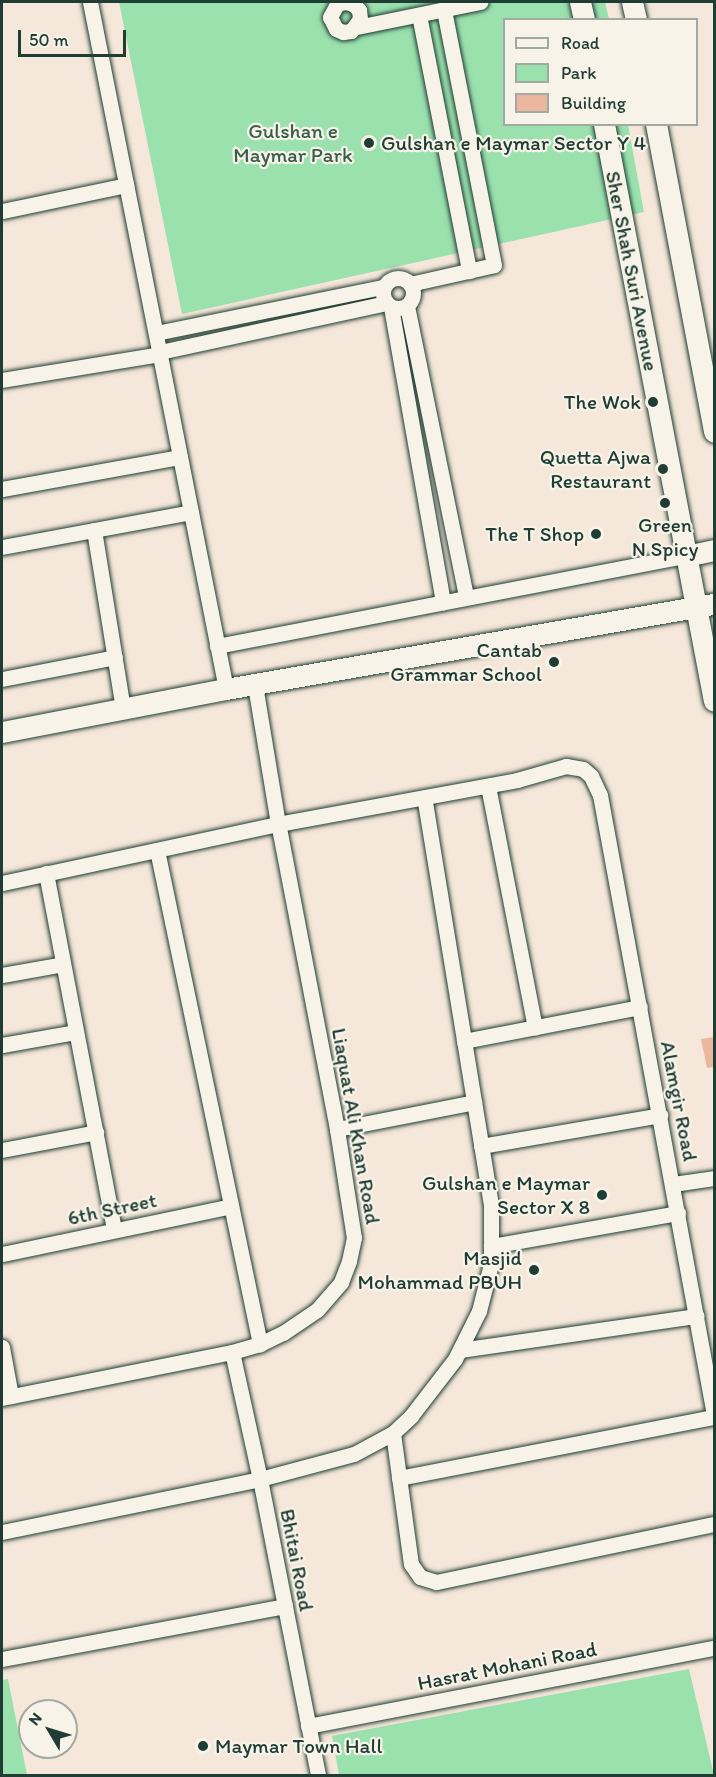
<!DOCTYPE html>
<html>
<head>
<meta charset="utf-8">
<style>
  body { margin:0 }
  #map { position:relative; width:716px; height:1777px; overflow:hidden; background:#f5e7d9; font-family:Itim,sans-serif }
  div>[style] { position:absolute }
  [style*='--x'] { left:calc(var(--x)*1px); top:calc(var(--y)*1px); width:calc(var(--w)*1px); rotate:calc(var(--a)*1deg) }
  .green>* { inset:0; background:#9be1ae }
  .building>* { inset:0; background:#ecb79f }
  .roads { filter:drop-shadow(0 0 2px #1f3d34) drop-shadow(0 0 2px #1f3d34) }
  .street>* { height:15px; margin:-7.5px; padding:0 7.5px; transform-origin:7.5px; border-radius:7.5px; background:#f7f3e8 }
  .street>.ring { margin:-7.5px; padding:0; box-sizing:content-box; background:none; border:15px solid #f7f3e8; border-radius:50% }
  .secondary>* { height:21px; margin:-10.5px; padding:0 10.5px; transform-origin:10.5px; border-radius:10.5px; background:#f7f3e8 }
  .dots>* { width:16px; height:16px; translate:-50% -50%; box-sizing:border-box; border:3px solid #f7f3e8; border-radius:50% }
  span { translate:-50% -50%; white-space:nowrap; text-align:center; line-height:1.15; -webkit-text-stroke:4.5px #f7f3e8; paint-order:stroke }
  .park-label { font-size:21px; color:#385e4c }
  .poi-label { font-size:21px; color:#1f3d34 }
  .left { translate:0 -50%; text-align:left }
  .right { translate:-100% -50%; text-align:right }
  .street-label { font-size:21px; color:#1f3d34 }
  .frame { position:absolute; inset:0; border:3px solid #1f3d34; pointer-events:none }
  .legend { position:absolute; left:503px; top:18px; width:195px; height:108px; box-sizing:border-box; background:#f7f3e8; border:2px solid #a1aaa0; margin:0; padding:8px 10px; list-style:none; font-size:18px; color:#1f3d34 }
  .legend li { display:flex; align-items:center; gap:12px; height:30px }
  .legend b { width:30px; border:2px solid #a1aaa0 }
  .north { position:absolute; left:18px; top:1699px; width:60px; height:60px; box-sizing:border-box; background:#f7f3e8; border:2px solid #a1aaa0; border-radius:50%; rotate:308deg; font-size:16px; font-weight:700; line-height:24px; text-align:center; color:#1f3d34 }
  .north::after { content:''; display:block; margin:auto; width:21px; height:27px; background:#1f3d34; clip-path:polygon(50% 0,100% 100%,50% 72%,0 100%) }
  .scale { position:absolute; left:18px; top:30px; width:108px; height:27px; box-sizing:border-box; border:3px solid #1f3d34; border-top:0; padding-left:8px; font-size:18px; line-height:21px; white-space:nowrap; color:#1f3d34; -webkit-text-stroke:4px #f7f3e8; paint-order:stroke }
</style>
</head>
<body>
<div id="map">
  <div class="green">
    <i style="clip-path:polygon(119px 2px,605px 2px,609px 19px,504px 20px,504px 124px,628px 125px,644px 212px,182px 314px)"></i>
    <i style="clip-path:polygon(689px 1669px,714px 1775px,339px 1775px,332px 1736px)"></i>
    <i style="clip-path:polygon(8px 1679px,27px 1775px,2px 1775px,2px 1680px)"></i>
  </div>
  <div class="building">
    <i style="clip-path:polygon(714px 1037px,714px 1067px,707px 1068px,701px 1039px)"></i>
  </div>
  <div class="roads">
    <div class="street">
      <i style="--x:90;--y:2;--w:700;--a:78.8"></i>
      <i style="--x:345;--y:2;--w:8;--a:166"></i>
      <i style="--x:337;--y:4;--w:15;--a:118"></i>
      <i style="--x:330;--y:17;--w:13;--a:63"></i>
      <i style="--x:336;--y:29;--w:8;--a:23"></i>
      <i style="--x:343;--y:32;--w:8;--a:-7"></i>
      <i style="--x:351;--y:31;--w:15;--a:-53"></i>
      <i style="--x:360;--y:19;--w:9;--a:-96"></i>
      <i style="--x:359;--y:10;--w:8;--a:-135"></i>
      <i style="--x:353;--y:4;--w:8;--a:-166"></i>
      <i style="--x:419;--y:15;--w:261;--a:78.9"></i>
      <i style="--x:357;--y:27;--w:126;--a:-11.5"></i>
      <i style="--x:2;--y:211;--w:127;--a:-11.8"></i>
      <i class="ring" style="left:383px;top:278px;width:15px;height:15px"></i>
      <i style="--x:410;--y:284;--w:86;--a:-12.7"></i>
      <i style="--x:494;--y:265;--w:261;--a:-101.1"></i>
      <i style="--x:407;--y:306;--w:297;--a:78.5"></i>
      <i style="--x:391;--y:307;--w:300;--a:80"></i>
      <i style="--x:156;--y:333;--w:232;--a:-11.5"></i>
      <i style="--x:160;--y:352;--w:231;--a:-12.2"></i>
      <i style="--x:2;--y:380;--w:160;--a:-9.3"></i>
      <i style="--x:2;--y:489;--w:181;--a:-10.2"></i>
      <i style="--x:94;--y:530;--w:181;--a:80.8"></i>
      <i style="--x:2;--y:547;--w:192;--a:-10.5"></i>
      <i style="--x:217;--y:646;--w:478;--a:-10.9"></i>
      <i style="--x:2;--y:679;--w:115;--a:-11"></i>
      <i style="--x:488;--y:786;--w:246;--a:79"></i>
      <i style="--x:157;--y:850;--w:505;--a:78.22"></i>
      <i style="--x:46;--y:873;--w:363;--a:79.2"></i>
      <i style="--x:2;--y:883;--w:282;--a:-12.1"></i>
      <i style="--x:278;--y:824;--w:243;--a:-10.4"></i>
      <i style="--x:517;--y:780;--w:51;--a:-15.9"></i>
      <i style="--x:566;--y:766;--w:17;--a:10"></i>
      <i style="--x:583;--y:769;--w:11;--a:41"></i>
      <i style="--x:591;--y:776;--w:21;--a:65"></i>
      <i style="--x:600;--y:795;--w:630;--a:79.58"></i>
      <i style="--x:2;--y:975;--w:62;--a:-10.2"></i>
      <i style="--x:464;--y:1041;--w:179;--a:-10.9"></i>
      <i style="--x:2;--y:1045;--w:74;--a:-10.1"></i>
      <i style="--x:337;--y:1129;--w:140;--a:-11.1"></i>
      <i style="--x:481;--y:1146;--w:182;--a:-9.8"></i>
      <i style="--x:2;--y:1150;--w:96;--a:-10.8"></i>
      <i style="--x:673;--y:1184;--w:41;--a:-8.3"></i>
      <i style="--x:491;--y:1246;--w:190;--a:-10"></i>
      <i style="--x:2;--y:1254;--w:234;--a:-11.8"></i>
      <i style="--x:2;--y:1347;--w:50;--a:79.6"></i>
      <i style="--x:460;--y:1350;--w:239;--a:-8.2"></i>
      <i style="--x:232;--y:1352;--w:130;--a:77.6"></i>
      <i style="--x:260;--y:1479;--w:303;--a:78.9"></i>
      <i style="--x:2;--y:1398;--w:235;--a:-11.3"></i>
      <i style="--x:232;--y:1352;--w:29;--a:-16"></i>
      <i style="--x:260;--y:1344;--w:25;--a:-26"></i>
      <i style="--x:283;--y:1333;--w:41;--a:-34.1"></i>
      <i style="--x:317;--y:1310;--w:37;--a:-49"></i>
      <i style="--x:341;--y:1282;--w:22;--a:-69"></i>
      <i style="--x:349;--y:1261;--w:24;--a:-78"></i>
      <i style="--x:354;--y:1238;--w:110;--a:-98.9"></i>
      <i style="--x:337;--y:1129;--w:311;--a:-100.9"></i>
      <i style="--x:278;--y:824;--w:141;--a:-99.4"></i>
      <i style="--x:393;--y:1433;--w:132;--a:82.2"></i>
      <i style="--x:411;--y:1564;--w:16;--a:55"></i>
      <i style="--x:420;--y:1577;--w:17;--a:17"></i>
      <i style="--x:436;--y:1582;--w:284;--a:-11.8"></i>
      <i style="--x:399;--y:1478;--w:321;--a:-11"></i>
      <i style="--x:2;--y:1532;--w:263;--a:-11.6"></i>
      <i style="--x:260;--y:1479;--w:97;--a:-14.9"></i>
      <i style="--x:354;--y:1454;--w:44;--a:-28.3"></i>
      <i style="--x:393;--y:1433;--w:25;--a:-43"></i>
      <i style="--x:411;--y:1416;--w:72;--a:-52.3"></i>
      <i style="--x:455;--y:1359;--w:54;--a:-63.4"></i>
      <i style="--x:479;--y:1311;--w:49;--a:-75.7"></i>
      <i style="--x:491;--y:1264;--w:59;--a:-90"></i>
      <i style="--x:491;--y:1205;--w:413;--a:-99.3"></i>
      <i style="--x:2;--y:1659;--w:288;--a:-10.6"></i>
      <i style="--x:308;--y:1726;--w:413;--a:-10.9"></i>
    </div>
    <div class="secondary">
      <i style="--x:580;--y:2;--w:18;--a:77"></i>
      <i style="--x:632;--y:2;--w:18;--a:77"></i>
      <i style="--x:604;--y:124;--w:587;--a:79.21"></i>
      <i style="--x:656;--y:124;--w:313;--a:79.3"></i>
      <i style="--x:686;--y:556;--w:29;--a:-12"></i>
      <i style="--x:2;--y:732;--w:228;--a:-10.9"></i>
      <i style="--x:226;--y:689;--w:495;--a:-9.9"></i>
    </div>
  </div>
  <div class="dots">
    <i style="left:369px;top:143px;background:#1f3d34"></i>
    <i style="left:653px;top:402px;background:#1f3d34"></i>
    <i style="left:663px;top:469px;background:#1f3d34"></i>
    <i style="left:665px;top:503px;background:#1f3d34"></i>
    <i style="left:596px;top:534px;background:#1f3d34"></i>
    <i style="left:554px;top:662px;background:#1f3d34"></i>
    <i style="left:602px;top:1195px;background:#1f3d34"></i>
    <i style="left:534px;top:1270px;background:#1f3d34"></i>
    <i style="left:203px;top:1746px;background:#1f3d34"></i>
  </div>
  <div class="park-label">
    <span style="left:293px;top:143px">Gulshan e<br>Maymar Park</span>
  </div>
  <div class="poi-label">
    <span class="left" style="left:381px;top:143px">Gulshan e Maymar Sector Y 4</span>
    <span class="right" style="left:641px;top:402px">The Wok</span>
    <span class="right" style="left:651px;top:469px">Quetta Ajwa<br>Restaurant</span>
    <span style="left:665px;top:537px">Green<br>N Spicy</span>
    <span class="right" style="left:584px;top:534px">The T Shop</span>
    <span class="right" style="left:542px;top:662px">Cantab<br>Grammar School</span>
    <span class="right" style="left:590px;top:1195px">Gulshan e Maymar<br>Sector X 8</span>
    <span class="right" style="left:522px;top:1270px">Masjid<br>Mohammad PBUH</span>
    <span class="left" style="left:215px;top:1746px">Maymar Town Hall</span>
  </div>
  <div class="street-label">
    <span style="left:632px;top:271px;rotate:79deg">Sher Shah Suri Avenue</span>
    <span style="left:679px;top:1101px;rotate:79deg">Alamgir Road</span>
    <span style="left:356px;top:1126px;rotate:80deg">Liaquat Ali Khan Road</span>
    <span style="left:112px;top:1209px;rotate:-12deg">6th Street</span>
    <span style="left:297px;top:1560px;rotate:79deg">Bhitai Road</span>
    <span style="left:507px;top:1666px;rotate:-11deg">Hasrat Mohani Road</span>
  </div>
  <div class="frame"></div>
  <ul class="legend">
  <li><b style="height:8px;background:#f7f3e8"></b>Road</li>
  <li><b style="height:16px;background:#9be1ae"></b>Park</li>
  <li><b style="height:16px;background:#ecb79f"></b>Building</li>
  </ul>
  <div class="north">N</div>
  <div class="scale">50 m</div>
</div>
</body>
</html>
